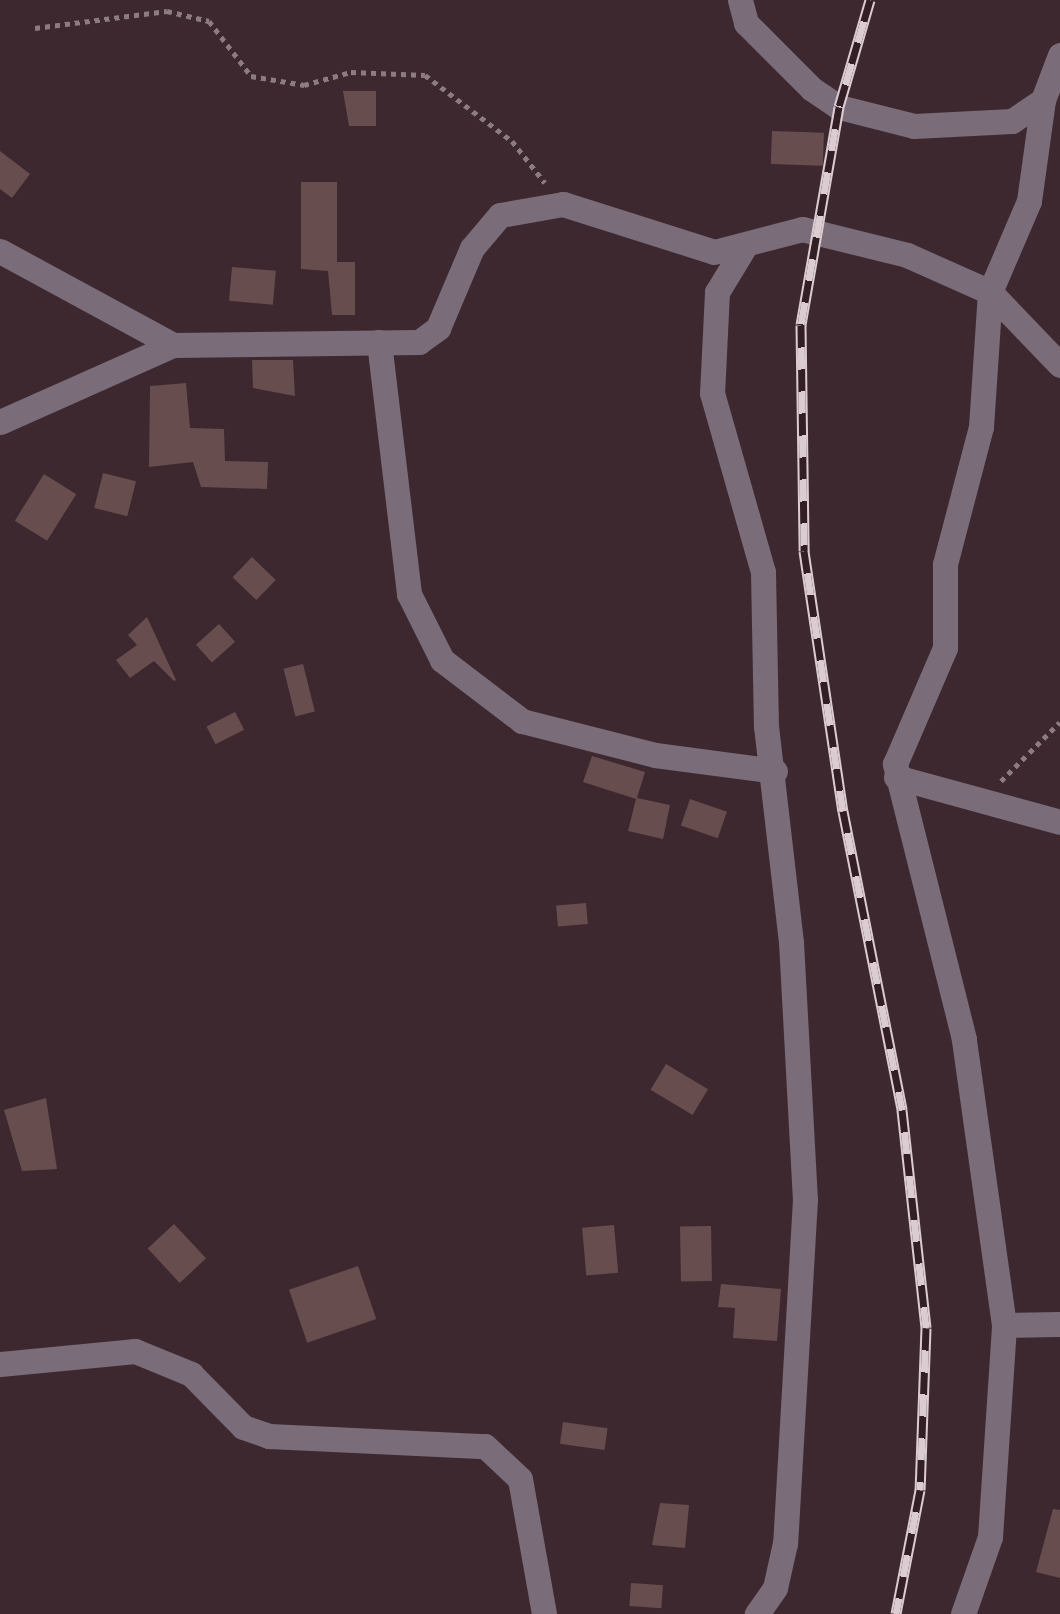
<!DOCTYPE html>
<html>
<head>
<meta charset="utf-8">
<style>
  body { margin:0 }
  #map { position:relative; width:1060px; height:1614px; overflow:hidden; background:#3d2830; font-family:"Titillium Web",sans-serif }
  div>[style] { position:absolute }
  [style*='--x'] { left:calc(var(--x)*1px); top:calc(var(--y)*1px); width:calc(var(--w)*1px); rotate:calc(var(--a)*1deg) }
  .building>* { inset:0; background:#674d4e; transform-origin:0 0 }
  .path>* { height:5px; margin-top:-2.5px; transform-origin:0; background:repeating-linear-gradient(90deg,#8d7b82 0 5px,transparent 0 10px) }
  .minor>* { height:25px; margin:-12.5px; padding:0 12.5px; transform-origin:12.5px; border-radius:12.5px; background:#7a6c78 }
  .rail>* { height:11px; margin-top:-5.5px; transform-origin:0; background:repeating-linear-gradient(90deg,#331e26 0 22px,#dbccd1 0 44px); box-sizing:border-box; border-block:2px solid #dbccd1 }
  span { translate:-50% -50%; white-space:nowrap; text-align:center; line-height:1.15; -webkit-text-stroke:8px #331e26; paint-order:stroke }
</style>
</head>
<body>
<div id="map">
  <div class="building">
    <i style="clip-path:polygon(343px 91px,376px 91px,376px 126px,349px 126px)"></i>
    <i style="left:772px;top:131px;width:52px;height:33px;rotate:2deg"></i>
    <i style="clip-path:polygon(0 151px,30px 174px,12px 198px,0 189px)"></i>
    <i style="clip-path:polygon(301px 182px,337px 182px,337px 262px,355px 262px,355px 315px,332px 315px,328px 271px,301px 269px)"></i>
    <i style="left:232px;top:267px;width:44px;height:34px;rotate:5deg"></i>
    <i style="clip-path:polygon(252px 360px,293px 360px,295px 396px,253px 388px)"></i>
    <i style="clip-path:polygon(186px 383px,190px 428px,224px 429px,225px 461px,268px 462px,267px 489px,201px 487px,193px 462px,149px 467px,150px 386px)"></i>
    <i style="left:103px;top:473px;width:34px;height:36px;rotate:14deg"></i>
    <i style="left:44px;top:474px;width:38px;height:55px;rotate:32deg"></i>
    <i style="left:252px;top:557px;width:33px;height:28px;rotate:44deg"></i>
    <i style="clip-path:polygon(147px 617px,176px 680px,174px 681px,154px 661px,130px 678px,116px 660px,137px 645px,128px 635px)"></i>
    <i style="left:219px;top:624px;width:24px;height:31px;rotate:48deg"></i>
    <i style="left:303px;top:664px;width:49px;height:20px;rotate:76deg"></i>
    <i style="left:235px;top:712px;width:20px;height:32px;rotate:63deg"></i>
    <i style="clip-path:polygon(592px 756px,645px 772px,637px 798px,670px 805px,663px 839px,628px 831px,636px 799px,583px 782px)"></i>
    <i style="left:690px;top:799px;width:39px;height:28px;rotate:19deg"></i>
    <i style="left:586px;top:903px;width:21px;height:30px;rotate:85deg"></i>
    <i style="left:666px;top:1064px;width:49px;height:30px;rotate:31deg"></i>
    <i style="clip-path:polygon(46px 1098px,57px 1169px,22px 1171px,4px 1110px)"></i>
    <i style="left:174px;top:1224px;width:47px;height:36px;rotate:47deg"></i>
    <i style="left:614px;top:1225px;width:48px;height:32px;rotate:85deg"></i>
    <i style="left:711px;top:1226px;width:55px;height:31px;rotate:89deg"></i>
    <i style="left:358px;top:1266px;width:56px;height:73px;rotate:71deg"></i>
    <i style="clip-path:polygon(721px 1284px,781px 1289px,777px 1341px,733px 1338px,735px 1308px,718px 1307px)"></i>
    <i style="left:563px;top:1422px;width:45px;height:22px;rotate:8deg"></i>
    <i style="clip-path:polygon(660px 1503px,689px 1505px,685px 1548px,652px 1545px)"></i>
    <i style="clip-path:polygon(1053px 1509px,1060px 1510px,1060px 1578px,1036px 1572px)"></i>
    <i style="left:631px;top:1583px;width:32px;height:23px;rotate:4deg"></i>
  </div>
  <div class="path">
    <i style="--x:35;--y:28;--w:133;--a:-7.3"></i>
    <i style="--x:167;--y:11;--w:43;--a:13.4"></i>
    <i style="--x:209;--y:21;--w:69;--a:52.6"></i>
    <i style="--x:251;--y:76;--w:54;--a:9.6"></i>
    <i style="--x:304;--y:85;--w:49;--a:-15.5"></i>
    <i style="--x:351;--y:72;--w:74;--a:2.3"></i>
    <i style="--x:425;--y:75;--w:109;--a:37.2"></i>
    <i style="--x:512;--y:141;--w:53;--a:51.8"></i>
    <i style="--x:1001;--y:781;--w:83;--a:-45"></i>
  </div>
  <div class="minor">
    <i style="--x:740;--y:0;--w:24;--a:75"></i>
    <i style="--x:746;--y:23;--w:93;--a:45"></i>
    <i style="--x:812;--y:89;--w:32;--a:34"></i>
    <i style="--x:839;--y:107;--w:77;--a:14.2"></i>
    <i style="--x:914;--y:126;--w:98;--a:-2.9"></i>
    <i style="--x:1012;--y:121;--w:37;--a:-34"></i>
    <i style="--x:1043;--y:100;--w:48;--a:-69.3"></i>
    <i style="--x:745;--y:246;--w:54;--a:121.3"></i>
    <i style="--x:717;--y:292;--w:101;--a:92.8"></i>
    <i style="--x:712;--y:393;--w:186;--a:74.1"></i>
    <i style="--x:763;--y:572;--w:154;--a:88.9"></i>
    <i style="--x:766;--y:726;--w:217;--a:83.4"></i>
    <i style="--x:791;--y:942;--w:257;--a:86.9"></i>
    <i style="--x:805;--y:1199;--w:345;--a:93.3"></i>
    <i style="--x:785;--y:1543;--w:46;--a:102.5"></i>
    <i style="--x:775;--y:1588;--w:32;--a:125"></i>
    <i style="--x:0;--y:251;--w:197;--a:28.5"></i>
    <i style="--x:173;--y:345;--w:246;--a:-0.7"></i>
    <i style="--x:419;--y:342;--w:24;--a:-36"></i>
    <i style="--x:438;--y:328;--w:87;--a:-67"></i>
    <i style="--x:472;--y:248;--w:43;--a:-49.7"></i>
    <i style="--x:500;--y:215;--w:64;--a:-9.9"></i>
    <i style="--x:563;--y:204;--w:158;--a:17.6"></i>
    <i style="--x:714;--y:252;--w:91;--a:-14.6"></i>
    <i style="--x:802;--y:229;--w:108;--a:13.9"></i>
    <i style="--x:907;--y:255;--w:91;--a:24"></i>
    <i style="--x:990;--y:292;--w:101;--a:46.2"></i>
    <i style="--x:379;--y:342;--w:254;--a:83.2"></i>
    <i style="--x:409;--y:594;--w:74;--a:63.4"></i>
    <i style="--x:442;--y:660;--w:101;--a:37.3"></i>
    <i style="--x:522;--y:721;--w:137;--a:14.3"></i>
    <i style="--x:655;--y:755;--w:121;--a:7.6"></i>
    <i style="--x:0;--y:422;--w:189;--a:-24"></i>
    <i style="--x:896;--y:777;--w:170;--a:15.3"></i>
    <i style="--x:1004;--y:1325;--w:56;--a:-1"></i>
    <i style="--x:0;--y:1364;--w:136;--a:-5.5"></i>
    <i style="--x:135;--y:1351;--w:61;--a:22.3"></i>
    <i style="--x:191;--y:1374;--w:74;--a:45.5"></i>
    <i style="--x:243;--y:1427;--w:28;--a:19"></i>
    <i style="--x:269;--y:1436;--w:216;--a:2.7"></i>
    <i style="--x:485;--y:1446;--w:48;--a:43.3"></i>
    <i style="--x:520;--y:1479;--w:137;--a:79.9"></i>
    <i style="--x:963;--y:1614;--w:82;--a:-70.7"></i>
    <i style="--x:990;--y:1537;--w:212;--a:-86.2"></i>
    <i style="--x:1004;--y:1325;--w:289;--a:-98"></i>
    <i style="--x:964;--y:1039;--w:284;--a:-104.1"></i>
    <i style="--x:895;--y:764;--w:126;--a:-66.7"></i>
    <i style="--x:945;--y:648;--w:84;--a:-90"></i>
    <i style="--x:945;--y:564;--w:142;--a:-75.3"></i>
    <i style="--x:981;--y:427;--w:135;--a:-86.2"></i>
    <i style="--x:990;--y:292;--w:99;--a:-66.8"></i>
    <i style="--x:1029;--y:201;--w:102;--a:-82.1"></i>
  </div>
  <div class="rail">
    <i style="--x:870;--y:0;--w:111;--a:106.2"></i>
    <i style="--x:839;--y:107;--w:221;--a:99.9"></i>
    <i style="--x:801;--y:325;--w:226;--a:89.2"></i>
    <i style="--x:804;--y:551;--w:263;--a:81.5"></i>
    <i style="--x:843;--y:811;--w:305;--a:78.8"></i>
    <i style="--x:902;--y:1110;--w:219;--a:83.7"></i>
    <i style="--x:926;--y:1328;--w:162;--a:92.1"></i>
    <i style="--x:920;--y:1490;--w:126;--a:101"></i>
  </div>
</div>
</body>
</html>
